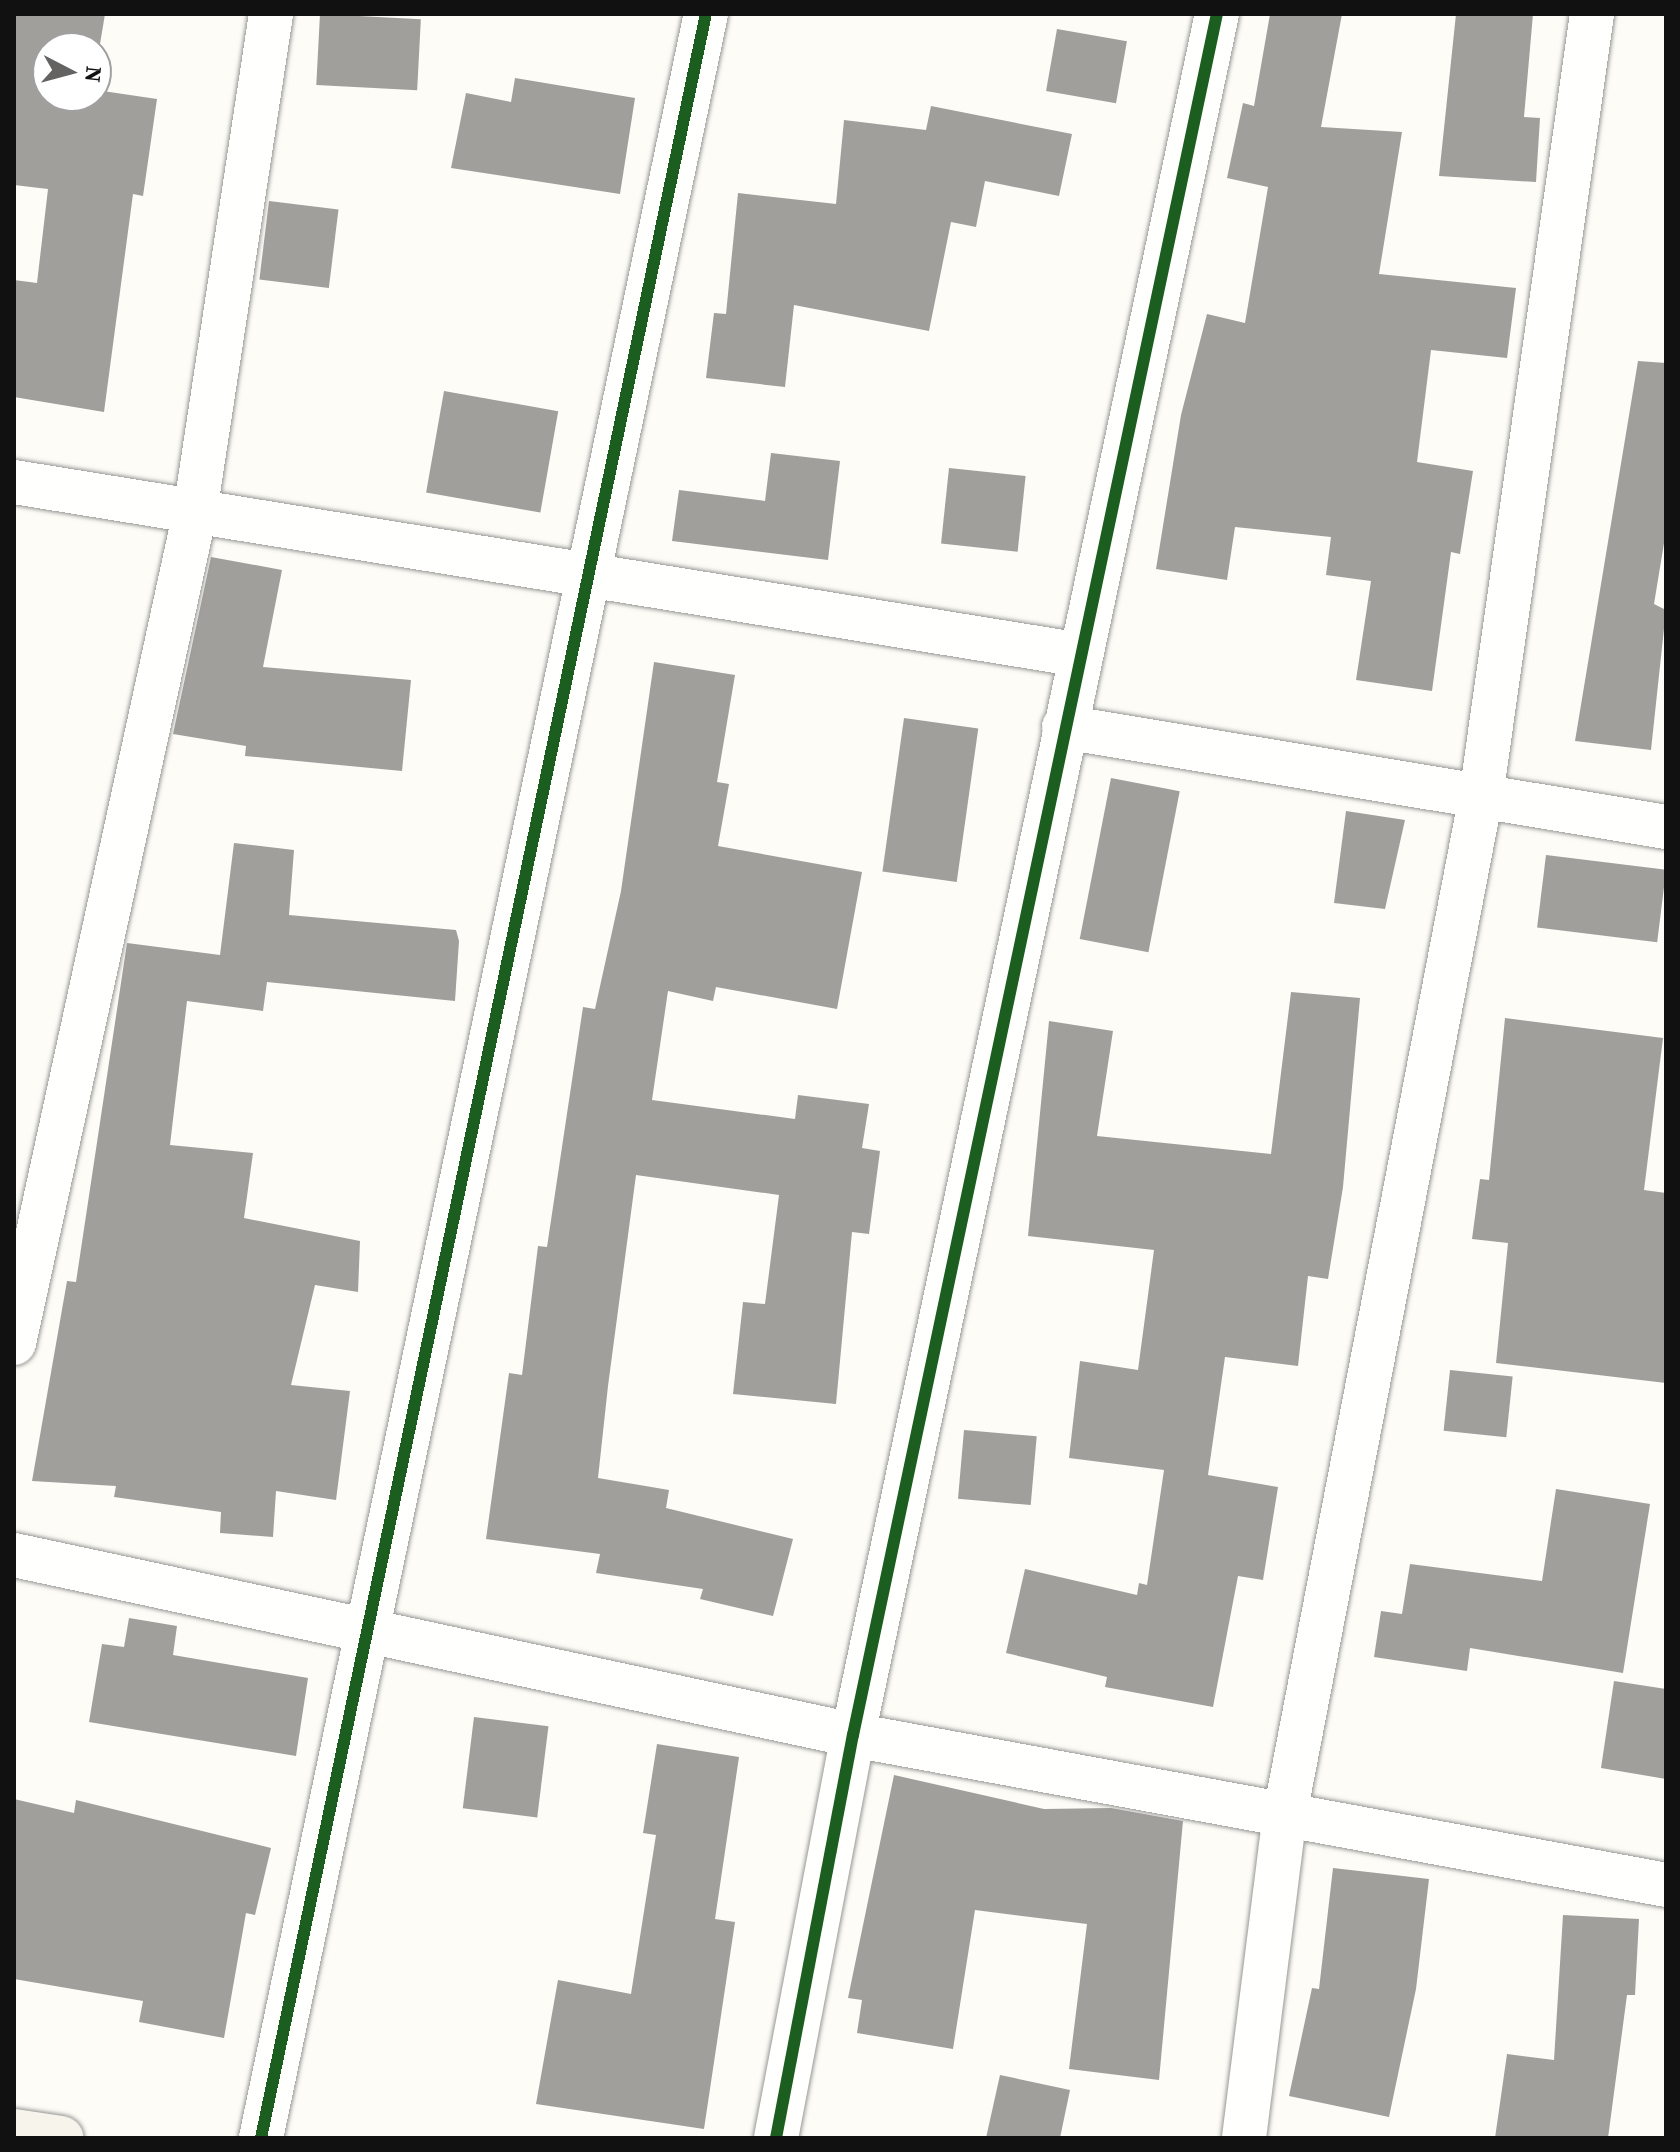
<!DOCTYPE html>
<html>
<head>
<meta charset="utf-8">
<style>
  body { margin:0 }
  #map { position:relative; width:1680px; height:2152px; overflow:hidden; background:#fdfcf7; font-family:"Source Serif 4",serif }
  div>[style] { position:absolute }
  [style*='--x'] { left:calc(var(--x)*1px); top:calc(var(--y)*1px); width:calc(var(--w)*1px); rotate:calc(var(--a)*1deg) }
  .building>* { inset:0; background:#a19f9c; transform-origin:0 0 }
  .roads { filter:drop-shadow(0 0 2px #979795) drop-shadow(0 0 2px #979795) }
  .street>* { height:44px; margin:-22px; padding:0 22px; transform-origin:22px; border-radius:22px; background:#fffffe }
  .secondary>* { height:44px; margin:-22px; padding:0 22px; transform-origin:22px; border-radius:22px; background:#f6f4eb }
  .cycleway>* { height:12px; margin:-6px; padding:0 6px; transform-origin:6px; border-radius:6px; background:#1b5e20 }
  span { translate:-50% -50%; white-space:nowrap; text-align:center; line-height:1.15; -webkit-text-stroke:8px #fff; paint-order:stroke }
  .frame { position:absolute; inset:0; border:16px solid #111; pointer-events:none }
  .north { position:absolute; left:32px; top:32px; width:80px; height:80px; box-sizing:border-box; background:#fff; border:2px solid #a0a0a0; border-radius:50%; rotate:96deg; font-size:22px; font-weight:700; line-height:32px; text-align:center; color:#111 }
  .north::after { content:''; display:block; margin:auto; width:28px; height:36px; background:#646362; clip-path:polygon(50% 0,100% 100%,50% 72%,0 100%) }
</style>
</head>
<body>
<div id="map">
  <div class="building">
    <i style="clip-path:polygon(14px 14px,105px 14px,96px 68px,96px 48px,48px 48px,48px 96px,96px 96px,96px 90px,157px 99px,143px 196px,133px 194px,104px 412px,14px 397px,14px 280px,37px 283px,48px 189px,14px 185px)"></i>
    <i style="left:320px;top:14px;width:101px;height:71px;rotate:3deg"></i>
    <i style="clip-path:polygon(1270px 14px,1342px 14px,1321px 127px,1402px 132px,1379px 274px,1516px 288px,1507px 358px,1431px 350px,1417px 462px,1473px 471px,1460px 554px,1451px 552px,1432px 691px,1356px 680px,1371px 581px,1326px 575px,1331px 537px,1235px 527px,1227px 580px,1156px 569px,1181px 415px,1207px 314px,1245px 323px,1268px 187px,1227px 178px,1243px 103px,1254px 106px)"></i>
    <i style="clip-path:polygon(1456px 14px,1533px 14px,1524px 117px,1540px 118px,1536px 182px,1439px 176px)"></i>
    <i style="left:1057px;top:29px;width:71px;height:63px;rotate:10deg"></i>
    <i style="clip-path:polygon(515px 78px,635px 98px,620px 194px,451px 168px,466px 93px,511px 102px)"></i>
    <i style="clip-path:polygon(931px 106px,1072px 134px,1059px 196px,985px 181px,976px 227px,951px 222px,929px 331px,794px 305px,785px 387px,706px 378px,714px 313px,726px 314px,738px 193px,836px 204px,844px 120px,926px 130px)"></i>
    <i style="left:269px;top:201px;width:70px;height:79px;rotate:7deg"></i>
    <i style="clip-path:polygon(1638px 361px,1666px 363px,1666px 531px,1654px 604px,1666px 610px,1651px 750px,1575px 741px)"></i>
    <i style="left:444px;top:391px;width:116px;height:103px;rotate:10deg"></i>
    <i style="clip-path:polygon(771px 453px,840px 461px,828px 560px,672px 541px,679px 490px,765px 501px)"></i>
    <i style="left:949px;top:468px;width:77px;height:76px;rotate:6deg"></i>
    <i style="clip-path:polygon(211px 557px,282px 570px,263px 667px,411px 680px,402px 771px,245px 756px,246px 746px,173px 734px)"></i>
    <i style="clip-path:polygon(654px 662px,735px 675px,717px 782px,729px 784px,718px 846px,862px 872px,837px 1009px,716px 987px,713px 1001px,668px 991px,652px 1100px,795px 1119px,798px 1095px,869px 1104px,862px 1148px,880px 1151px,869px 1234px,852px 1232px,836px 1404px,733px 1394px,743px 1302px,765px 1304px,779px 1195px,636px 1175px,608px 1386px,598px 1478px,669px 1490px,666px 1508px,793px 1539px,773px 1616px,700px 1599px,703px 1589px,596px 1573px,600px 1554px,486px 1539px,509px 1373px,522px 1375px,538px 1246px,547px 1247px,583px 1007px,595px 1009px,621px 891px)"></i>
    <i style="left:904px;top:718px;width:75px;height:155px;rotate:8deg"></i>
    <i style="left:1111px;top:778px;width:70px;height:164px;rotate:11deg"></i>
    <i style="clip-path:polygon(1346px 811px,1405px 820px,1385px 909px,1334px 903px)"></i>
    <i style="clip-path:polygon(234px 843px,294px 850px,289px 915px,456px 930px,459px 941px,455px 1001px,267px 982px,263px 1011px,187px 1001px,170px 1145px,253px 1153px,244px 1218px,360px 1241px,358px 1292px,315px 1285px,291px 1385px,350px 1391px,336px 1500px,276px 1491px,273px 1537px,220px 1533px,221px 1512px,114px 1497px,116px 1486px,32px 1481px,67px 1281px,76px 1282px,127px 943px,220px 955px)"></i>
    <i style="left:1546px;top:855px;width:121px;height:73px;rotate:7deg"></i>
    <i style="clip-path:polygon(1291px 992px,1360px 998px,1343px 1187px,1328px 1279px,1308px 1276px,1298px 1366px,1225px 1357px,1208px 1475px,1278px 1487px,1263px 1580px,1238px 1576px,1213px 1707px,1105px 1687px,1107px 1677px,1006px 1653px,1025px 1569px,1137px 1595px,1139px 1583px,1147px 1585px,1164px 1470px,1069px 1458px,1080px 1361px,1138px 1370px,1154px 1250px,1028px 1236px,1049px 1021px,1113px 1031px,1097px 1136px,1271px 1154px)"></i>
    <i style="clip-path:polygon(1505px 1018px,1663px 1038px,1644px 1190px,1666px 1193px,1666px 1383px,1496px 1363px,1508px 1243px,1472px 1239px,1480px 1179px,1489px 1180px)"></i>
    <i style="left:1450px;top:1370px;width:63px;height:61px;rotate:6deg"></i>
    <i style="left:964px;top:1430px;width:73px;height:69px;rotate:5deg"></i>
    <i style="clip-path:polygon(1556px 1489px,1650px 1504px,1623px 1673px,1470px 1648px,1467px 1671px,1374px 1657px,1381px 1611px,1402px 1614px,1410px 1564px,1542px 1581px)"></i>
    <i style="clip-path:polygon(129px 1618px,177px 1626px,173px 1655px,308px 1678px,296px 1756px,89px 1722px,102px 1644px,124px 1647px)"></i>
    <i style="clip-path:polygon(1614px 1681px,1666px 1689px,1666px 1779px,1601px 1768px)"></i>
    <i style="left:474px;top:1717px;width:75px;height:92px;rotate:7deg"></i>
    <i style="clip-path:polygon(657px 1744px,739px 1757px,715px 1919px,735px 1922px,704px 2129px,536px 2104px,558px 1980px,631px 1994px,656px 1835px,643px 1833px)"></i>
    <i style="clip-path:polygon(894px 1775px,1044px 1809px,1111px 1808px,1183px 1821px,1159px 2080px,1069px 2069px,1087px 1924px,975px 1910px,953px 2049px,857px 2033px,862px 2000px,848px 1998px)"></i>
    <i style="clip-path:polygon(14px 1799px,74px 1813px,76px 1800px,271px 1848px,255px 1915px,246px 1913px,224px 2038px,139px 2022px,143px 2001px,14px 1979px)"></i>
    <i style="clip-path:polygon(1333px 1868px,1429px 1879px,1416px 1989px,1389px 2117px,1289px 2096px,1312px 1988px,1319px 1989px)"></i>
    <i style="clip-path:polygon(1563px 1915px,1639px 1919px,1635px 1995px,1627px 1995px,1608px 2138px,1495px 2138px,1507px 2054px,1554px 2060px)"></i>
    <i style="clip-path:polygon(1000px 2075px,1070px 2090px,1060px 2138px,986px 2138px)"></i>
  </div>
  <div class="roads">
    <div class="street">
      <i style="--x:14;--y:482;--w:1081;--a:9.21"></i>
      <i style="--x:1064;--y:727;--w:610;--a:9.43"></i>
      <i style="--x:14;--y:1343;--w:850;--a:-77.71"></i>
      <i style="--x:195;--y:512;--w:504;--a:-81.32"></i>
      <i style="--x:14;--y:1555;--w:858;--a:12.11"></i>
      <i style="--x:853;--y:1735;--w:827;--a:10.45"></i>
      <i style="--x:261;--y:2138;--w:2170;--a:-78.17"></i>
      <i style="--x:776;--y:2138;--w:410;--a:-79.2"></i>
      <i style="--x:853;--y:1735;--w:1759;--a:-78.06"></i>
      <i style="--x:1244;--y:2138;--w:327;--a:-82.8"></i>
      <i style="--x:1285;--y:1814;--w:1037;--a:-79.1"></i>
      <i style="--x:1481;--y:796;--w:790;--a:-81.92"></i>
    </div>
    <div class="secondary">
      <i style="--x:14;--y:2131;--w:48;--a:8.5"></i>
    </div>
  </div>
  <div class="cycleway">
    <i style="--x:261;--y:2138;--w:2170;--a:-78.17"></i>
    <i style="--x:776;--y:2138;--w:410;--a:-79.2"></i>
    <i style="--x:853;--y:1735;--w:1759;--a:-78.06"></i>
  </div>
  <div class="frame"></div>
  <div class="north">N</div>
</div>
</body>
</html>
